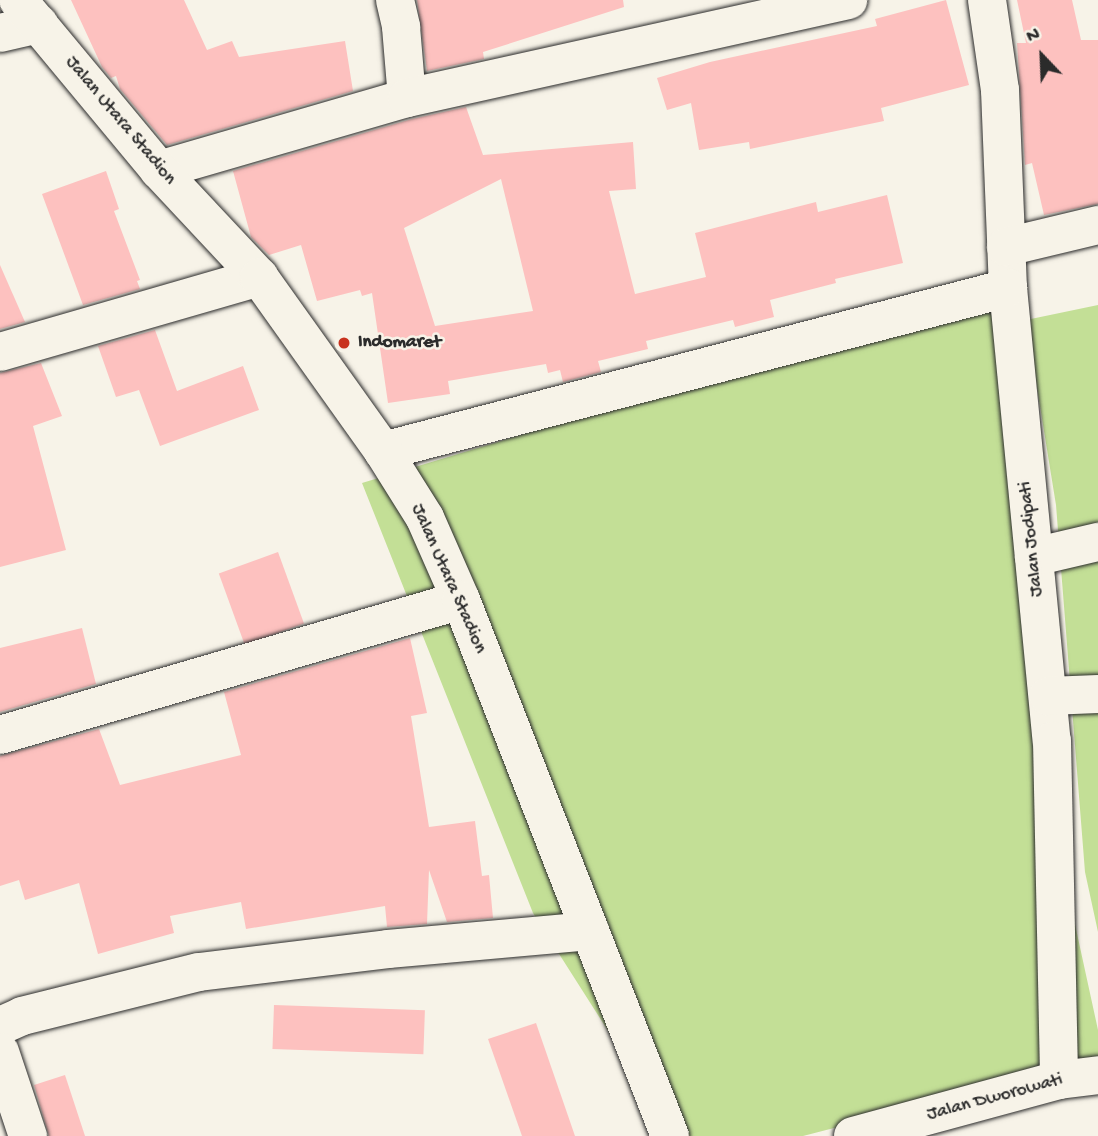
<!DOCTYPE html>
<html>
<head>
<meta charset="utf-8">
<style>
  body { margin:0 }
  #map { position:relative; width:1098px; height:1136px; overflow:hidden; background:#f7f3e8; font-family:"Gochi Hand",sans-serif }
  div>[style] { position:absolute }
  [style*='--x'] { left:calc(var(--x)*1px); top:calc(var(--y)*1px); width:calc(var(--w)*1px); rotate:calc(var(--a)*1deg) }
  .green>* { inset:0; background:#c3df96 }
  .building>* { inset:0; background:#fdc1bf; transform-origin:0 0 }
  .roads { filter:drop-shadow(0 0 2px #2b2b2b) drop-shadow(0 0 2px #2b2b2b) }
  .minor>* { height:38px; margin:-19px; padding:0 19px; transform-origin:19px; border-radius:19px; background:#f7f3e8 }
  .tertiary>* { height:38px; margin:-19px; padding:0 19px; transform-origin:19px; border-radius:19px; background:#f7f3e8 }
  .dots>* { width:19px; height:19px; translate:-50% -50%; box-sizing:border-box; border:4px solid #f7f3e8; border-radius:50% }
  span { translate:-50% -50%; white-space:nowrap; text-align:center; line-height:1.15; -webkit-text-stroke:5px #f7f3e8; paint-order:stroke }
  .street-label { font-size:19px; color:#2b2b2b }
  .poi-label { font-size:19px; color:#2b2b2b; font-weight:700 }
  .left { translate:0 -50%; text-align:left }
  .north { position:absolute; left:1007px; top:21px; width:70px; height:70px; -webkit-text-stroke:5px #f7f3e8; paint-order:stroke; rotate:337deg; font-size:19px; font-weight:700; line-height:28px; text-align:center; color:#2b2b2b }
  .north::after { content:''; display:block; margin:auto; width:24px; height:32px; background:#2b2b2b; clip-path:polygon(50% 0,100% 100%,50% 72%,0 100%) }
</style>
</head>
<body>
<div id="map">
  <div class="green">
    <i style="clip-path:polygon(1009px 287px,1036px 745px,1098px 1030px,1098px 1060px,803px 1136px,675px 1136px,533px 913px,362px 483px)"></i>
    <i style="clip-path:polygon(1098px 305px,1098px 932px,1085px 872px,1056px 505px,1026px 320px)"></i>
  </div>
  <div class="building">
    <i style="clip-path:polygon(71px 0,184px 0,207px 50px,232px 41px,239px 57px,345px 41px,353px 91px,167px 145px,120px 89px,116px 76px,111px 78px,102px 67px)"></i>
    <i style="clip-path:polygon(417px 0,623px 0,624px 7px,483px 52px,484px 59px,427px 71px)"></i>
    <i style="clip-path:polygon(946px 0,969px 85px,881px 108px,884px 121px,750px 149px,749px 142px,699px 150px,691px 103px,667px 110px,657px 78px,710px 62px,877px 26px,875px 19px)"></i>
    <i style="clip-path:polygon(1017px 0,1072px 0,1081px 40px,1098px 40px,1098px 204px,1044px 215px,1032px 163px,1025px 165px,1017px 43px,1026px 43px)"></i>
    <i style="clip-path:polygon(evenodd,466px 107px,483px 155px,633px 142px,636px 189px,609px 191px,635px 294px,706px 277px,695px 233px,816px 202px,818px 212px,887px 195px,903px 263px,835px 279px,836px 283px,770px 300px,774px 317px,735px 327px,733px 320px,646px 341px,648px 349px,598px 361px,601px 372px,563px 382px,560px 370px,548px 373px,546px 364px,448px 381px,450px 394px,388px 403px,372px 293px,362px 296px,360px 290px,317px 301px,301px 245px,269px 255px,251px 237px,233px 171px,412px 119px,466px 107px,501px 179px,533px 311px,435px 326px,404px 228px,501px 179px)"></i>
    <i style="clip-path:polygon(106px 171px,119px 209px,114px 211px,140px 280px,137px 281px,140px 289px,83px 305px,42px 194px)"></i>
    <i style="clip-path:polygon(0 265px,25px 322px,0 329px)"></i>
    <i style="clip-path:polygon(155px 330px,177px 391px,243px 366px,259px 410px,160px 446px,139px 390px,116px 397px,98px 346px)"></i>
    <i style="clip-path:polygon(41px 363px,62px 416px,33px 426px,66px 550px,0 567px,0 373px)"></i>
    <i style="left:278px;top:552px;width:76px;height:63px;rotate:70deg"></i>
    <i style="clip-path:polygon(82px 628px,96px 684px,0 712px,0 648px)"></i>
    <i style="clip-path:polygon(410px 638px,427px 713px,411px 716px,429px 827px,475px 821px,482px 876px,489px 875px,493px 918px,447px 922px,429px 870px,427px 924px,387px 927px,385px 906px,246px 929px,241px 902px,170px 916px,174px 933px,98px 954px,79px 883px,25px 900px,19px 880px,0 886px,0 756px,99px 729px,120px 785px,241px 755px,224px 692px)"></i>
    <i style="left:274px;top:1005px;width:151px;height:44px;rotate:2deg"></i>
    <i style="clip-path:polygon(536px 1023px,575px 1136px,522px 1136px,488px 1039px)"></i>
    <i style="clip-path:polygon(65px 1075px,85px 1136px,49px 1136px,34px 1085px)"></i>
  </div>
  <div class="roads">
    <div class="minor">
      <i style="--x:395;--y:0;--w:28;--a:77"></i>
      <i style="--x:401;--y:27;--w:71;--a:85.2"></i>
      <i style="--x:987;--y:0;--w:91;--a:81.8"></i>
      <i style="--x:1000;--y:90;--w:198;--a:87.7"></i>
      <i style="--x:1008;--y:288;--w:455;--a:84.5"></i>
      <i style="--x:1052;--y:741;--w:339;--a:88.8"></i>
      <i style="--x:0;--y:33;--w:40;--a:-13"></i>
      <i style="--x:159;--y:170;--w:258;--a:-16.2"></i>
      <i style="--x:407;--y:98;--w:452;--a:-12.5"></i>
      <i style="--x:1006;--y:247;--w:95;--a:-13.4"></i>
      <i style="--x:0;--y:352;--w:270;--a:-16.1"></i>
      <i style="--x:383;--y:451;--w:646;--a:-14.62"></i>
      <i style="--x:1034;--y:557;--w:66;--a:-13.2"></i>
      <i style="--x:1048;--y:696;--w:50;--a:-2.3"></i>
      <i style="--x:0;--y:735;--w:480;--a:-16.3"></i>
      <i style="--x:0;--y:1026;--w:24;--a:-24"></i>
      <i style="--x:22;--y:1016;--w:182;--a:-14"></i>
      <i style="--x:199;--y:972;--w:190;--a:-6.9"></i>
      <i style="--x:388;--y:949;--w:203;--a:-5.1"></i>
      <i style="--x:0;--y:1052;--w:89;--a:71.6"></i>
      <i style="--x:853;--y:1136;--w:213;--a:-15.2"></i>
      <i style="--x:1059;--y:1080;--w:39;--a:-7"></i>
    </div>
    <div class="tertiary">
      <i style="--x:18;--y:0;--w:221;--a:50.3"></i>
      <i style="--x:159;--y:170;--w:146;--a:46.9"></i>
      <i style="--x:259;--y:277;--w:214;--a:54.5"></i>
      <i style="--x:383;--y:451;--w:79;--a:57.9"></i>
      <i style="--x:425;--y:518;--w:90;--a:66.3"></i>
      <i style="--x:461;--y:600;--w:575;--a:68.7"></i>
    </div>
  </div>
  <div class="dots">
    <i style="left:344px;top:343px;background:#c8321e"></i>
  </div>
  <div class="street-label">
    <span style="left:120px;top:121px;rotate:50deg">Jalan Utara Stadion</span>
    <span style="left:1032px;top:539px;rotate:-96deg">Jalan Jodipati</span>
    <span style="left:448px;top:579px;rotate:66deg">Jalan Utara Stadion</span>
    <span style="left:995px;top:1098px;rotate:-15deg">Jalan Dworowati</span>
  </div>
  <div class="poi-label">
    <span class="left" style="left:358px;top:343px">Indomaret</span>
  </div>
  <div class="north">N</div>
</div>
</body>
</html>
